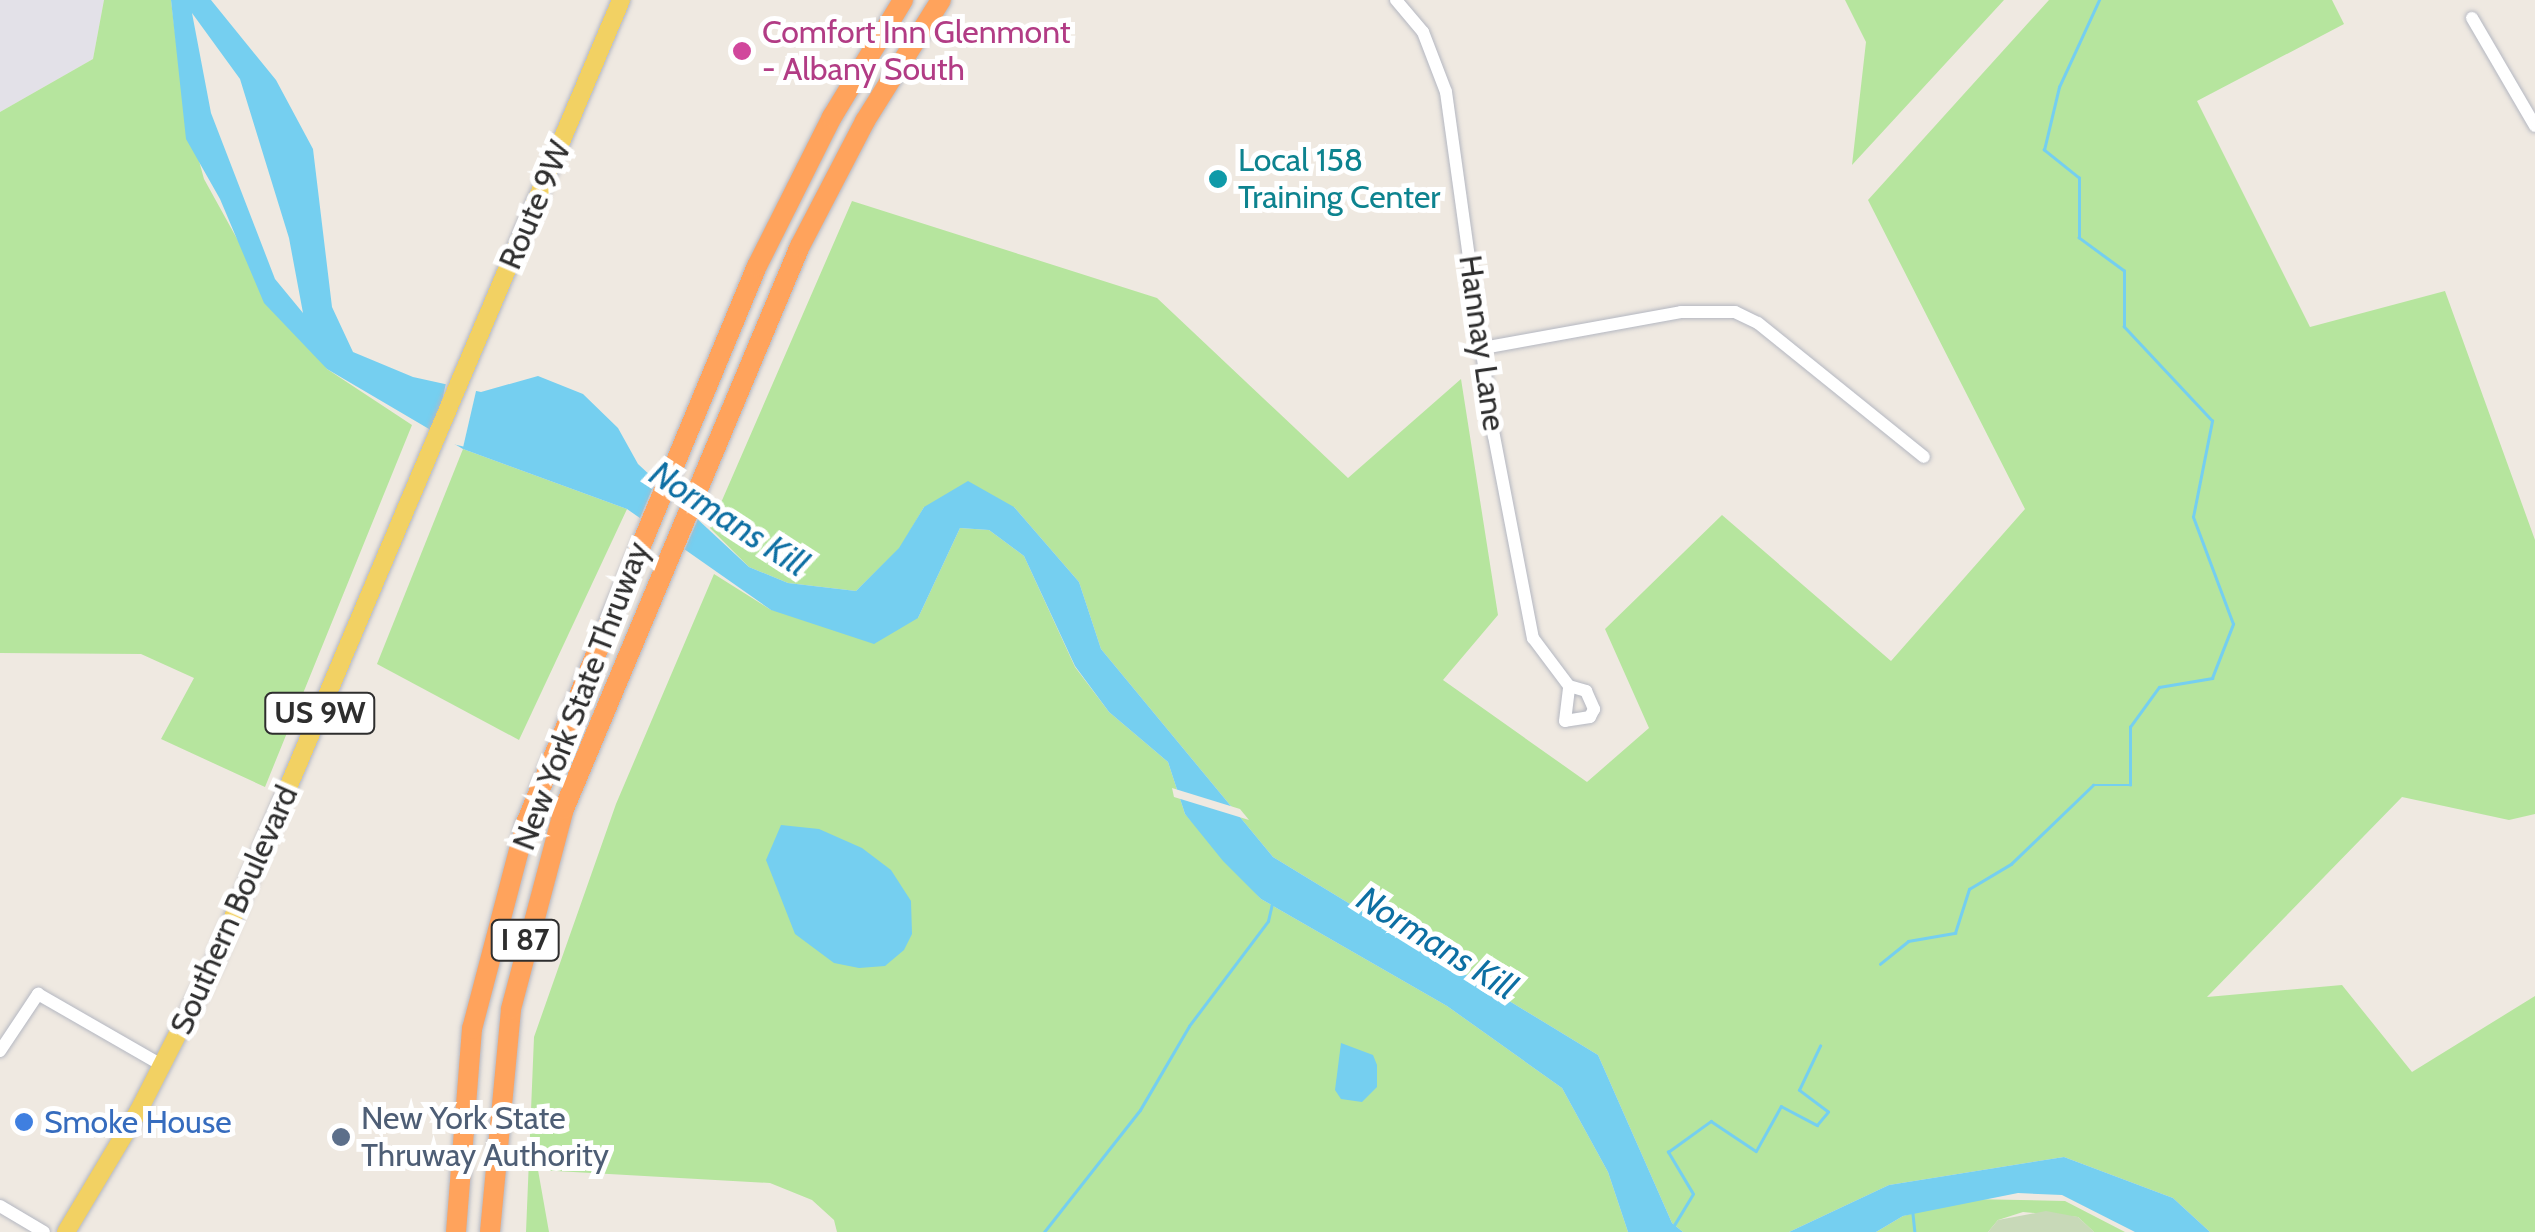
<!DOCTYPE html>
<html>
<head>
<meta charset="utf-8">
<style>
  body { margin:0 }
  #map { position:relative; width:2535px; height:1232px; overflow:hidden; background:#efe9e1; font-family:Cabin,sans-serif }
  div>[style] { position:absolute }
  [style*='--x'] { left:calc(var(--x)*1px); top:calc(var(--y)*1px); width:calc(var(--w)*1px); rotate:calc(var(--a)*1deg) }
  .industrial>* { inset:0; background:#e3e1e8 }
  .green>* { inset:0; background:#b6e59e }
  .cemetery>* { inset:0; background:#c8d9b8 }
  .water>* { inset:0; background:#75cff0 }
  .pier>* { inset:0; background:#efe9e1; transform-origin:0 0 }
  .stream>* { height:2.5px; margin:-1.25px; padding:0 1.25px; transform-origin:1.25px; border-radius:1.25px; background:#75cff0 }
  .roads { filter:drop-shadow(0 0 2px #b4b7c1) drop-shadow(0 0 2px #b4b7c1) }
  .minor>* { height:12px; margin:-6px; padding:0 6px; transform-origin:6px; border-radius:6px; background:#fff }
  .major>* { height:18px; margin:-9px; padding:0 9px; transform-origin:9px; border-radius:9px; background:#f2d163 }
  .highway>* { height:20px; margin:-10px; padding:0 10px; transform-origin:10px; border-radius:10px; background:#ffa35c }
  .dots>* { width:28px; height:28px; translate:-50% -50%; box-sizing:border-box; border:5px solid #fff; border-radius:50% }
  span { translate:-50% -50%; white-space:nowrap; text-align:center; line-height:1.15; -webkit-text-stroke:10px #fff; paint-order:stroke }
  .shield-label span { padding:2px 8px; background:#fff; border:2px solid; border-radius:8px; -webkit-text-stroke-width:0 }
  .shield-label { font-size:30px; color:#2e2e2e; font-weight:700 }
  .hotel-label { font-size:32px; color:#b23c85 }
  .left { translate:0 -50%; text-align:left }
  .culture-label { font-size:32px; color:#0d838f }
  .street-label { font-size:32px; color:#2e2e2e }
  .service-label { font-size:32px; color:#4e5e75 }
  .shop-label { font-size:32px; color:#366cbe }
  .water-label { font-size:35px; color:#0d6fa3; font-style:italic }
</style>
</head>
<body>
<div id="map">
  <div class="industrial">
    <i style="clip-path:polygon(0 0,104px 0,93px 59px,0 112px)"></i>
  </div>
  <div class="green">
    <i style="clip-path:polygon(104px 0,171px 0,184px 106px,204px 179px,246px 255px,327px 369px,412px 425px,265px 787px,161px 739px,194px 678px,141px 654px,0 653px,0 112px,93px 59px)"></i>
    <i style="clip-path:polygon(1845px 0,2004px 0,1852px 165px,1866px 42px)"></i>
    <i style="clip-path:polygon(2049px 0,2332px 0,2344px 24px,2197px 101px,2310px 327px,2445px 291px,2535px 540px,2535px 814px,2509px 820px,2402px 797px,2207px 997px,2342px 985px,2412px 1072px,2535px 996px,2535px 1232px,2210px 1232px,2173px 1198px,2064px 1157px,1889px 1185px,1789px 1232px,1683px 1232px,1672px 1223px,1598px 1055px,1273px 857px,1101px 649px,1079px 582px,1014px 507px,924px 507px,900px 548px,856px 591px,788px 583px,749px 567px,710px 528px,852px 201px,1157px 298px,1348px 478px,1461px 379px,1498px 615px,1443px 680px,1587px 782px,1649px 728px,1605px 629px,1722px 515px,1891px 661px,2025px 509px,1868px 200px)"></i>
    <i style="clip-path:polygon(463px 449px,627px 509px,519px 740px,377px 664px)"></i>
    <i style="clip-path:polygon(960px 528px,989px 530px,1024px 556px,1075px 667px,1109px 712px,1168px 762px,1185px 814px,1261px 899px,1447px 1006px,1562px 1088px,1608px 1172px,1628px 1232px,837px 1232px,834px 1220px,812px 1200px,770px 1183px,538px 1170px,549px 1232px,526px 1232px,534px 1037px,616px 804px,714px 574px,771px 610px,918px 618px)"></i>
    <i style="clip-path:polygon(1967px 1199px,2065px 1201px,2125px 1232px,2094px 1232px,2078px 1217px,2023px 1212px,1998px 1220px,1988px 1232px,1876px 1232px,1903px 1216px)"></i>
  </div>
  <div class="cemetery">
    <i style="clip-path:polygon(2046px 1211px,2078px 1217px,2094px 1232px,1988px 1232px,1998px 1220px)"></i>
  </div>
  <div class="water">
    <i style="clip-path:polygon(evenodd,171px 0,211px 0,276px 80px,313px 149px,332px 307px,353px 352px,413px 377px,481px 392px,538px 376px,583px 394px,618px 428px,638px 464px,749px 567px,788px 583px,856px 591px,899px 548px,924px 507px,968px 481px,1014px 507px,1079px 582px,1101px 649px,1273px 857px,1598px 1055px,1672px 1223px,1683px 1232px,1628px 1232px,1608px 1172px,1562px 1088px,1447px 1006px,1261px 899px,1223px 861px,1185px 814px,1168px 762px,1109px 712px,1075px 666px,1024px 556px,989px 530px,960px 528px,918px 618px,874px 644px,771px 610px,627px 509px,463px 449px,327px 369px,264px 303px,220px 199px,186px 139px,171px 0,192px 13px,240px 79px,289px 238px,303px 313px,275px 279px,211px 113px,192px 13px)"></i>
    <i style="clip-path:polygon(781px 825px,819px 829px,862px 848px,891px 870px,911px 901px,912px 934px,904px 950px,885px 966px,859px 968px,834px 963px,795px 934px,766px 860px)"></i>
    <i style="clip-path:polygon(1341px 1043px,1373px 1055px,1377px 1065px,1377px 1087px,1362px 1102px,1341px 1099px,1335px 1090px)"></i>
    <i style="clip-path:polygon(2064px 1157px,2173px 1198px,2210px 1232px,2135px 1232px,2062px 1195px,2018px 1193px,1903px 1216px,1876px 1232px,1789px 1232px,1889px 1185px)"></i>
  </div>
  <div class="pier">
    <i style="left:447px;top:379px;width:31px;height:62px;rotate:13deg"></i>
    <i style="clip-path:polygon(658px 475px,701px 512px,682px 556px,638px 523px)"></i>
    <i style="clip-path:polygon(1172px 788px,1240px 809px,1249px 820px,1174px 797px)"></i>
  </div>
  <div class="stream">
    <i style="--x:1880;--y:964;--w:36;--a:-39"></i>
    <i style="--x:1908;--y:941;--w:48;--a:-9.7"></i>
    <i style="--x:1955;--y:933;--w:46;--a:-72.3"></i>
    <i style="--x:1969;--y:889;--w:49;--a:-30.8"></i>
    <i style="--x:2011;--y:864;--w:114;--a:-43.9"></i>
    <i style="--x:2093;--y:785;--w:37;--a:0"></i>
    <i style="--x:2130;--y:785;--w:58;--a:-90"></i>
    <i style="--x:2130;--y:727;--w:49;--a:-54.1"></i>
    <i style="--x:2159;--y:687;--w:54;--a:-9.6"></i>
    <i style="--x:2212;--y:678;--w:58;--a:-68.7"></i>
    <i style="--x:2233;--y:624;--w:114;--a:-110.5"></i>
    <i style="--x:2193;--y:517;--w:98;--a:-78.8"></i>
    <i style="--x:2212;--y:421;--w:129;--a:-133.1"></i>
    <i style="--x:2124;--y:327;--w:56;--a:-90"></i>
    <i style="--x:2124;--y:271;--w:56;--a:-143.7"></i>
    <i style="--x:2079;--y:238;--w:60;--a:-90"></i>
    <i style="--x:2079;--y:178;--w:45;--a:-141.3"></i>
    <i style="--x:2044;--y:150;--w:65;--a:-76.6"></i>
    <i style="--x:2059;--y:87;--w:96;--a:-65.3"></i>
    <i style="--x:1913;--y:1214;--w:18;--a:84"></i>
    <i style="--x:1044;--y:1232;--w:155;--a:-51.8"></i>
    <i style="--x:1140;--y:1110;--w:97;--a:-59.7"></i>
    <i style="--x:1189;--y:1026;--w:131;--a:-53"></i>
    <i style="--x:1268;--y:921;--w:18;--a:-77"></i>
    <i style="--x:1670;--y:1232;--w:44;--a:-58.8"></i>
    <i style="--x:1693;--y:1194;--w:49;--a:-120.8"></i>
    <i style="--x:1668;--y:1152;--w:53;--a:-35.8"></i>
    <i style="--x:1711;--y:1121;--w:54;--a:33.7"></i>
    <i style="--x:1756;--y:1151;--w:51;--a:-60.9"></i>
    <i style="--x:1781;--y:1106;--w:41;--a:27.8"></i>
    <i style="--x:1817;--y:1125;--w:17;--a:-50"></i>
    <i style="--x:1828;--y:1112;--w:36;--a:-143"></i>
    <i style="--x:1799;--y:1090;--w:49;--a:-64.5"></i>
  </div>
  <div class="roads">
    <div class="minor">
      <i style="--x:1396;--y:0;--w:42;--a:49.8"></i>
      <i style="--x:1423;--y:32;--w:64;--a:69"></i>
      <i style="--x:1446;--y:92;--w:347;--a:82.1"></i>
      <i style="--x:1494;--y:436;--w:206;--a:79.1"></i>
      <i style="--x:1533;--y:638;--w:60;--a:53.1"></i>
      <i style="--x:1569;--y:686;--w:18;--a:16"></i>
      <i style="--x:1586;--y:691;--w:20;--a:66"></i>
      <i style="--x:1594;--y:709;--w:9;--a:117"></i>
      <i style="--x:1590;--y:717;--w:25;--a:171"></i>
      <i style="--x:1565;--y:721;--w:35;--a:-83"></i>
      <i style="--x:2472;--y:18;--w:125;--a:59.7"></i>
      <i style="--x:1483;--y:348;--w:201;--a:-10.3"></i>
      <i style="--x:1681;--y:312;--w:54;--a:0"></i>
      <i style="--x:1735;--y:312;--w:25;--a:26"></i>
      <i style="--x:1758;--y:323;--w:213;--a:38.9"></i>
      <i style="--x:0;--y:1051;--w:69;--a:-56.3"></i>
      <i style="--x:38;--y:994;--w:144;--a:29.9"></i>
      <i style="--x:0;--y:1206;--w:51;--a:30.6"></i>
    </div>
    <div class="major">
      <i style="--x:66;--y:1232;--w:142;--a:-59.1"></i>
      <i style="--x:139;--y:1110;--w:163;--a:-63"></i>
      <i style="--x:213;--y:965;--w:1048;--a:-67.08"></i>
    </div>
    <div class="highway">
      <i style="--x:456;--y:1232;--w:204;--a:-85.5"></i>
      <i style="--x:472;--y:1029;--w:213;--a:-75.3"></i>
      <i style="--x:526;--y:823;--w:603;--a:-67.48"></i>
      <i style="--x:757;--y:266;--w:167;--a:-63.3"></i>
      <i style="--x:832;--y:117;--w:137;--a:-58.7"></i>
      <i style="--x:490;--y:1232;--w:224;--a:-84.6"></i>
      <i style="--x:511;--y:1009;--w:207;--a:-75.2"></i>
      <i style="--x:564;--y:809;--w:610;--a:-67.26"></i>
      <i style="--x:800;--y:246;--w:141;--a:-62.5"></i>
      <i style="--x:865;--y:121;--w:143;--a:-57.9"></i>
    </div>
  </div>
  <div class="dots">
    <i style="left:742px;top:51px;background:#d1479c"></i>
    <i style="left:1218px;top:179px;background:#0f9aa8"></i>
    <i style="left:24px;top:1122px;background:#3f7fe0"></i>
    <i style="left:341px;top:1137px;background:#5c6f8a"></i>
  </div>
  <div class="shield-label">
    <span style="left:320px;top:713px">US 9W</span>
    <span style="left:525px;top:940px">I 87</span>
  </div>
  <div class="hotel-label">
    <span class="left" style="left:762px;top:51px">Comfort Inn Glenmont<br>- Albany South</span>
  </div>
  <div class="culture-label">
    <span class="left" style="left:1238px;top:179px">Local 158<br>Training Center</span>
  </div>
  <div class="street-label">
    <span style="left:535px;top:205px;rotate:-67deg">Route 9W</span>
    <span style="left:1482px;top:343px;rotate:82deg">Hannay Lane</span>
    <span style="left:581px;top:696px;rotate:-69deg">New York State Thruway</span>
    <span style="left:234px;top:910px;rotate:-66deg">Southern Boulevard</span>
  </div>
  <div class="service-label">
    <span class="left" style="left:361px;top:1137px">New York State<br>Thruway Authority</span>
  </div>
  <div class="shop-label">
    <span class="left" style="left:44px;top:1122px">Smoke House</span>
  </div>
  <div class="water-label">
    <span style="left:729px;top:519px;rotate:33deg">Normans Kill</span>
    <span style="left:1437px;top:943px;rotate:32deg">Normans Kill</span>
  </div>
</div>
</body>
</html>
